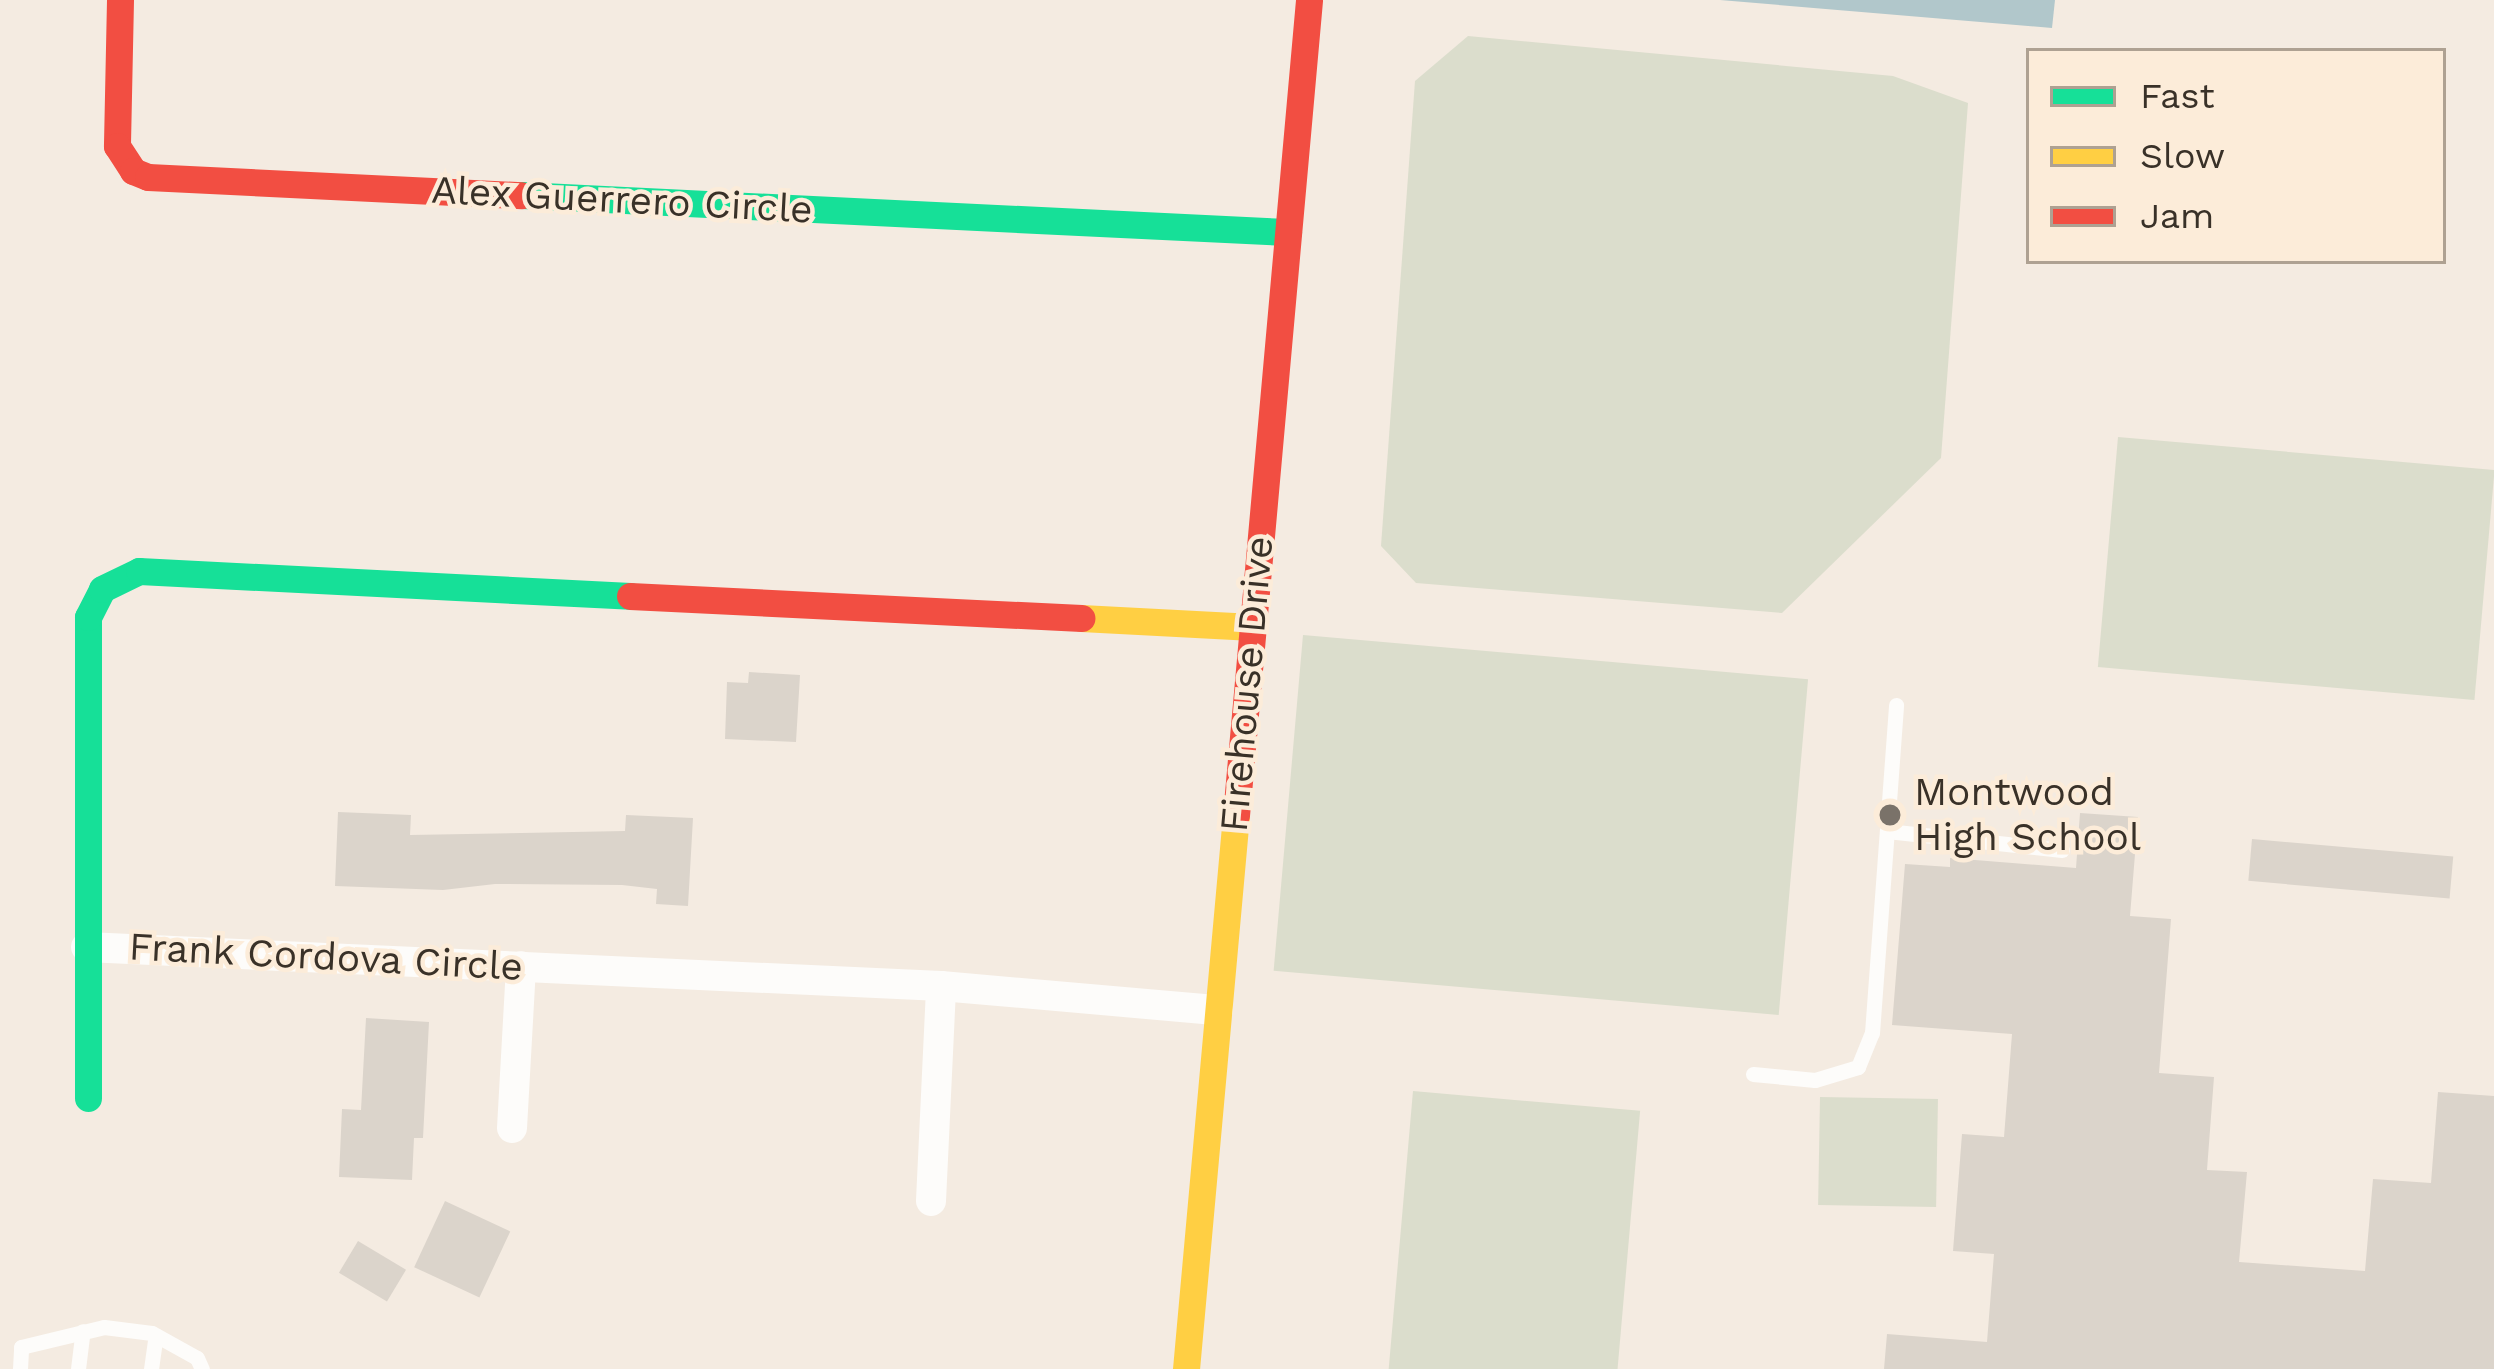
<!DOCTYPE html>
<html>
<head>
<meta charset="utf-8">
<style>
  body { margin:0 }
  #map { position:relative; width:2494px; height:1369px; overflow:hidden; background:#f4ebe1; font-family:"Work Sans",sans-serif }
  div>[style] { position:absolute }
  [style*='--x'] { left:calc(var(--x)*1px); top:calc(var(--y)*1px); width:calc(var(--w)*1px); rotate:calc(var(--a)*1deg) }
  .green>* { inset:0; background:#dbddcc; transform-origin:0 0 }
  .water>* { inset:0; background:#b1c7cb }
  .building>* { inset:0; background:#dbd4cb; transform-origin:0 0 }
  .lane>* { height:15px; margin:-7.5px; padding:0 7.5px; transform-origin:7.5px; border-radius:7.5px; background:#fdfcfa }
  .street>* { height:30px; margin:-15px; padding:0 15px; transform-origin:15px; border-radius:15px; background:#fdfcfa }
  .fast>* { height:27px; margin:-13.5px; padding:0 13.5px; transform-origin:13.5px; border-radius:13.5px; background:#16e098 }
  .slow>* { height:27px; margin:-13.5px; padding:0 13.5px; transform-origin:13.5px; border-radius:13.5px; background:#ffcf43 }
  .jam>* { height:27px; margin:-13.5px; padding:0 13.5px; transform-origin:13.5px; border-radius:13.5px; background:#f24e42 }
  .dots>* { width:33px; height:33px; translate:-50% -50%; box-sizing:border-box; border:6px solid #fcecd9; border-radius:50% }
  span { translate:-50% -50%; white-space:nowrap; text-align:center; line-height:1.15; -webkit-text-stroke:9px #fcecd9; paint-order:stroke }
  .street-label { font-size:39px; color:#393128 }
  .poi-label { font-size:39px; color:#393128 }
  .left { translate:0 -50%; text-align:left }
  .legend { position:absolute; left:2026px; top:48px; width:420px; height:216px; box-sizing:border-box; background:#fcecd9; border:3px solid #aea192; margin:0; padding:15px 21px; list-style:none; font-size:36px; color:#393128 }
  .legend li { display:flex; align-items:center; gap:24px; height:60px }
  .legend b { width:60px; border:3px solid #aea192 }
</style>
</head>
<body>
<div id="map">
  <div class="green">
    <i style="clip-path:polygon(1468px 36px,1893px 76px,1968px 103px,1941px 458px,1782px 613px,1416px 583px,1381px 546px,1415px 81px)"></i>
    <i style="left:2118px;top:437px;width:378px;height:231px;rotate:5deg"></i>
    <i style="left:1303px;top:635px;width:507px;height:337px;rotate:5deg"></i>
    <i style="left:1413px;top:1091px;width:228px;height:279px;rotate:5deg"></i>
    <i style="left:1820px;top:1097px;width:118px;height:108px;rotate:1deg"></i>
  </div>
  <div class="water">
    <i style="clip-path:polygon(1720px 0,2055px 0,2052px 28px)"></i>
  </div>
  <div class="building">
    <i style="clip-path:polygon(749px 672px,800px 675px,796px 742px,725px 739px,727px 682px,748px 683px)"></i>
    <i style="clip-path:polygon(338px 812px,411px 815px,410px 835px,625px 831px,626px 815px,693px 818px,688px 906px,656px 904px,657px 889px,622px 885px,495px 884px,443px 890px,335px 886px)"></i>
    <i style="clip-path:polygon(2080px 813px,2138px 817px,2130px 916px,2171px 919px,2159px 1073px,2214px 1077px,2207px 1170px,2247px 1172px,2239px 1262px,2365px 1271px,2373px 1179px,2431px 1183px,2438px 1092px,2494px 1096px,2494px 1369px,1884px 1369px,1887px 1334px,1987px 1342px,1994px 1254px,1953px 1251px,1962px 1134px,2004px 1137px,2012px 1034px,1892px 1025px,1905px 864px,1950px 867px,1950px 858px,2076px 868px)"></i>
    <i style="left:2252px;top:839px;width:202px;height:42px;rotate:5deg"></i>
    <i style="clip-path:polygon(366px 1018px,429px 1022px,423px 1138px,414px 1138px,412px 1180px,339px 1177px,342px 1109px,361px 1110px)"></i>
    <i style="left:445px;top:1201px;width:72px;height:73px;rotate:25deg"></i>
    <i style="left:358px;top:1241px;width:56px;height:37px;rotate:31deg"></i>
  </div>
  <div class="lane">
    <i style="--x:1887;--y:831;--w:176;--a:6.2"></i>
    <i style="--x:1753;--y:1074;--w:62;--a:5.5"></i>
    <i style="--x:1815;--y:1080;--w:45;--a:-16.8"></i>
    <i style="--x:1858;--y:1067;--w:37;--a:-68"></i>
    <i style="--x:1872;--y:1033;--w:329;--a:-85.8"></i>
    <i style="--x:20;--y:1369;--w:22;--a:-87"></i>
    <i style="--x:21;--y:1347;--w:85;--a:-13.5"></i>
    <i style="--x:104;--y:1327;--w:48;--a:7.1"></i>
    <i style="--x:152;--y:1333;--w:51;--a:29.1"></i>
    <i style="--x:197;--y:1358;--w:12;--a:66"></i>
    <i style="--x:78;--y:1369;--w:38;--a:-83"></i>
    <i style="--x:151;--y:1369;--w:34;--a:-82"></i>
  </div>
  <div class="street">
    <i style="--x:86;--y:947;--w:856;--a:2.61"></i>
    <i style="--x:941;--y:986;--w:278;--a:5"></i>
    <i style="--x:512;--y:1128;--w:162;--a:-86.8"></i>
    <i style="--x:931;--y:1201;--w:215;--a:-87.3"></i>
  </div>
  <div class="fast">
    <i style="--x:522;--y:195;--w:767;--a:2.77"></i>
    <i style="--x:88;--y:1098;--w:481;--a:-90"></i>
    <i style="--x:88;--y:617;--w:31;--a:-63"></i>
    <i style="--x:102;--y:589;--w:41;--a:-25.9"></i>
    <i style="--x:139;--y:571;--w:492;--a:2.9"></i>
  </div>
  <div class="slow">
    <i style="--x:1081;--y:618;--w:172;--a:3"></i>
    <i style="--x:1186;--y:1369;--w:556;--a:-84.84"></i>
  </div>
  <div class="jam">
    <i style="--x:120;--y:0;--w:146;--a:91.2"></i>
    <i style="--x:117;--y:146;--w:30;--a:57"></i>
    <i style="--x:133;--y:171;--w:16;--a:22"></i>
    <i style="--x:148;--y:177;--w:374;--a:2.8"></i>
    <i style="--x:630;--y:596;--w:452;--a:2.8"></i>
    <i style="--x:1236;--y:815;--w:818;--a:-84.88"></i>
  </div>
  <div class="dots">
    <i style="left:1890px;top:815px;background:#7a7269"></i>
  </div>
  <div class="street-label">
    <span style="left:622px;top:200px;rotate:3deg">Alex Guerrero Circle</span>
    <span style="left:1247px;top:684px;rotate:-85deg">Firehouse Drive</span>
    <span style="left:326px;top:957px;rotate:3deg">Frank Cordova Circle</span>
  </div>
  <div class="poi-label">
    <span class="left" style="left:1914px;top:815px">Montwood<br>High School</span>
  </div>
  <ul class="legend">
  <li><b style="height:15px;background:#16e098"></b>Fast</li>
  <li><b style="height:15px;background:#ffcf43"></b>Slow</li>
  <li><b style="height:15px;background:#f24e42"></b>Jam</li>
  </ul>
</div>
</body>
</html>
